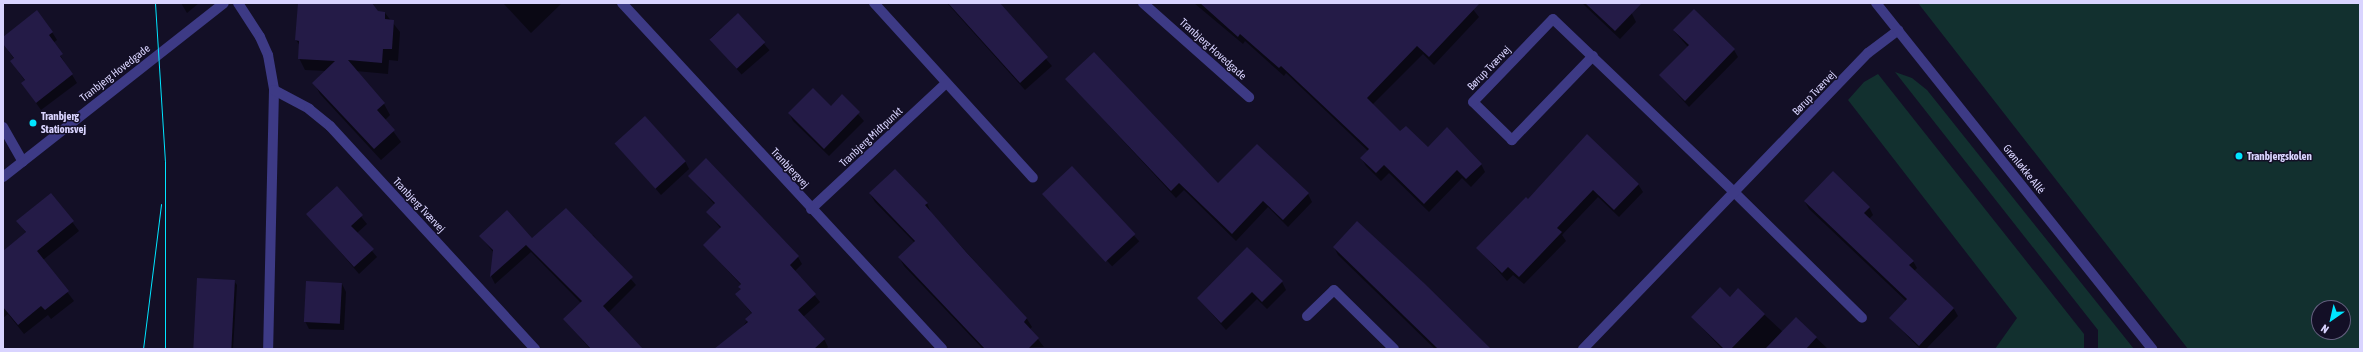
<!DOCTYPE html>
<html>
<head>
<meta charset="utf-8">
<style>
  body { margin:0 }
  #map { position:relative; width:2363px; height:352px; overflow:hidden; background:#130f26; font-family:"Asap Condensed",sans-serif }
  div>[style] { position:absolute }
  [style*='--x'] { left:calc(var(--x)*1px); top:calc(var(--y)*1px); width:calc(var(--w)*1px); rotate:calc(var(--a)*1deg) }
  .green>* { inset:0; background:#12302f }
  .shadow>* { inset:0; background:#0007; transform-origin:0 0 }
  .building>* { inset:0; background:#241b47; transform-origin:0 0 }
  .minor>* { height:10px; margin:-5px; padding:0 5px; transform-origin:5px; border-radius:5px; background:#3d3a85 }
  .tertiary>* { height:10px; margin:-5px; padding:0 5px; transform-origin:5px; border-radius:5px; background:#3d3a85 }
  .tram>* { height:1px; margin:-0.5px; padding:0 0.5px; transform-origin:0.5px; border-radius:0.5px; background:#00e5ff }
  .dots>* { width:11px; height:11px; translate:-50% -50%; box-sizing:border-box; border:2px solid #130f26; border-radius:50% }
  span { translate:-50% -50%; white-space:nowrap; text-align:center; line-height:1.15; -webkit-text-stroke:3px #130f26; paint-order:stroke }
  .street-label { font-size:11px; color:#d9d4ff }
  .poi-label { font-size:11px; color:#d9d4ff; font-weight:700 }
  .left { translate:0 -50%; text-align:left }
  .frame { position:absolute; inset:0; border:4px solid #d9d4ff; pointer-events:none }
  .north { position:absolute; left:2311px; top:300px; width:40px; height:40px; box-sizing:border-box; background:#130f26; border:1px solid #625e7d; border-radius:50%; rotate:214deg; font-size:11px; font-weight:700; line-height:16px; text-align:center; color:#d9d4ff }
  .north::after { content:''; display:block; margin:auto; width:14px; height:18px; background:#00e5ff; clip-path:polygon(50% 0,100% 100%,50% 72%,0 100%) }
</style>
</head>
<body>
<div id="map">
  <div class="green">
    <i style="clip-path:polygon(evenodd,1918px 3px,2360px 3px,2360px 349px,2188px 349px,1918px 3px,2319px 308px,2343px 308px,2343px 332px,2319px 332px,2319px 308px)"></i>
    <i style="clip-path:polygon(1895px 72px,1912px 78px,1927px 90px,2134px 349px,2098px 349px,2098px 330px)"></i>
    <i style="clip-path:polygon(1878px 74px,2084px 334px,2084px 349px,1995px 349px,2017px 318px,1848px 100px,1864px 82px)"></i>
  </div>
  <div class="shadow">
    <i style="clip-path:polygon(181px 3px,199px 3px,187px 13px)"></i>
    <i style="clip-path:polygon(299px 3px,375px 3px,364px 11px,385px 13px,400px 32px,398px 61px,389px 60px,388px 74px,356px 71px,384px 104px,390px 115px,385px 120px,401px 142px,381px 160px,320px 94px,314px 83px,326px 71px,305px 70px,299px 58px,300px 46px,296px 40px)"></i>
    <i style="clip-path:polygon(503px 3px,562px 3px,531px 33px)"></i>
    <i style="clip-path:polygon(947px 3px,998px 3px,1052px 66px,1025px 90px)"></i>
    <i style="clip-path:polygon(1194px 3px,1468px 3px,1479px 17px,1434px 65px,1423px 54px,1372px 105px,1401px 133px,1428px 149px,1481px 164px,1485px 172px,1471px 187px,1462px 178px,1429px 212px,1389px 173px,1381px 181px,1366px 166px,1361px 158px,1368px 151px,1286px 73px,1284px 76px,1245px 41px,1243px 44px)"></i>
    <i style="clip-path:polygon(1582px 3px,1632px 3px,1632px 14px,1636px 22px,1620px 39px)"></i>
    <i style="left:738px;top:14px;width:48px;height:37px;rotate:49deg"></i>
    <i style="clip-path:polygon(1674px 31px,1734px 50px,1738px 57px,1689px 107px,1660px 75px,1688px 47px)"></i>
    <i style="clip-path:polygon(52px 32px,57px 40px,53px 43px,77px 83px,41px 110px,22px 83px,25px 81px,11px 61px,14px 59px,3px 43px,3px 38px)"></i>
    <i style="clip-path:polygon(1066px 79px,1218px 184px,1308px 194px,1312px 202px,1288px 227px,1268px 207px,1236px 241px,1184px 190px,1176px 198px)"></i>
    <i style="clip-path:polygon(842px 96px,864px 121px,829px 156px,793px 121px,789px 113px,831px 107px)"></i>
    <i style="clip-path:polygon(1587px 136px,1638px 184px,1643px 192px,1619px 217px,1598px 197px,1562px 235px,1566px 241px,1524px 284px,1513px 275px,1507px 281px,1478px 248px,1528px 200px)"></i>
    <i style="clip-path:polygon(616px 143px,685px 161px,689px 169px,661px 195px)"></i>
    <i style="left:1071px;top:168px;width:100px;height:37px;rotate:47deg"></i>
    <i style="clip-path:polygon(690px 176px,798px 257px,802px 264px,795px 271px,820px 302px,803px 317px,824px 339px,828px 347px,826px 349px,726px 349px,752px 314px,736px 294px,741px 290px,741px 285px,704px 245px,721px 229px,707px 212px,715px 205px)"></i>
    <i style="clip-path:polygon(337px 187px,367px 224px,357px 233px,377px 257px,359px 274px,308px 214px)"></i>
    <i style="clip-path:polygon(51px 194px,79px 231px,43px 260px,74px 301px,51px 319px,48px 315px,24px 334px,8px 314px,3px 318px,3px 252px,26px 233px,18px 221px)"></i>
    <i style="clip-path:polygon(870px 194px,927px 203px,931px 213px,1027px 319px,1032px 327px,1030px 329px,1044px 347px,983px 349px,904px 266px,899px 257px,915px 243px,875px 202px)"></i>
    <i style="clip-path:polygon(1805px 202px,1869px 207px,1873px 215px,1869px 219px,1913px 261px,1917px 268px,1914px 271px,1954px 309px,1958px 316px,1926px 349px,1920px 349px,1890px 318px,1906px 301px,1809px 209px)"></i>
    <i style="clip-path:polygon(593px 235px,636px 285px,608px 313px,640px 349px,590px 349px,564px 319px,581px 303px,531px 252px,495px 284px,491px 276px,494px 253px,480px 236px,532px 240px)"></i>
    <i style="clip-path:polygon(1334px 247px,1489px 349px,1435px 349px,1338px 255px)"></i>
    <i style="clip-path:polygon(1247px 248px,1282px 282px,1286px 290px,1267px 309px,1257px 299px,1226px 330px,1198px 298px)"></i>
    <i style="clip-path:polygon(234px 281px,237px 285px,233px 349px,195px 349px)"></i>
    <i style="clip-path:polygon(342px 284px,346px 292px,344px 330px,309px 329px,305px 321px)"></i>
    <i style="clip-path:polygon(1738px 290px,1783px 332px,1796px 319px,1828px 349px,1722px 349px,1692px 317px,1730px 298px)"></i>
  </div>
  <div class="building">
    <i style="clip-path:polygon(298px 3px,372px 3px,378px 11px,385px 12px,385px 19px,394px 20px,392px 49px,383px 49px,382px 63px,348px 60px,385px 103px,377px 110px,395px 130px,374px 149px,312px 83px,335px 61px,298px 59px,299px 41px,295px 40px)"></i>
    <i style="clip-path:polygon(948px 3px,1000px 3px,1048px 57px,1020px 83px)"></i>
    <i style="clip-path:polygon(1200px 3px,1480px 3px,1429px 57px,1417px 46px,1367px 98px,1400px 131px,1406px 126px,1428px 147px,1447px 127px,1482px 164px,1466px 179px,1457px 170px,1424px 204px,1384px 165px,1376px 173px,1360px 158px,1369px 149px,1281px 66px,1279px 68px,1240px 34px,1238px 37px)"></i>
    <i style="clip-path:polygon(1585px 3px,1642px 3px,1615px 31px)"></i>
    <i style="clip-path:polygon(1694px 9px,1735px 49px,1685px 101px,1659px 75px,1689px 45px,1673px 30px)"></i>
    <i style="clip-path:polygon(37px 10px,53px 32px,49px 35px,63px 54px,60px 56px,73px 74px,36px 103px,21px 83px,25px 80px,10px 61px,14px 58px,3px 44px,3px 37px)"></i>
    <i style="left:738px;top:13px;width:40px;height:39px;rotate:47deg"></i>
    <i style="clip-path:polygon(1094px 52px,1218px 183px,1257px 144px,1309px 193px,1283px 220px,1263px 201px,1232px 234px,1179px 183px,1171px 191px,1065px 79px)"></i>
    <i style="clip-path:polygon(813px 88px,831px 106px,842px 94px,860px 112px,824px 149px,788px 113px)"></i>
    <i style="left:645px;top:116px;width:61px;height:41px;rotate:48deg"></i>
    <i style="clip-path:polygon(1587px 134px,1639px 184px,1614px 210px,1593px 190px,1557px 228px,1562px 232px,1519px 277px,1508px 267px,1502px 273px,1476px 248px,1526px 197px,1528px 199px)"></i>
    <i style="clip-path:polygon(706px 158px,799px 256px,790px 265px,816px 294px,798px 310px,825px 339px,814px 349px,714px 349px,748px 322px,745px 319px,752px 313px,735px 294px,741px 289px,738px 287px,741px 284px,703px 245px,721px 227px,706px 212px,715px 203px,688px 176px)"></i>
    <i style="left:1072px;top:166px;width:93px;height:41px;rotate:47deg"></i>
    <i style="clip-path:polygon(895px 169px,928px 203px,925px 205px,966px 252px,1027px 318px,1024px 322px,1039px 338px,1028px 349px,985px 349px,898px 257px,915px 241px,869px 193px)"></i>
    <i style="clip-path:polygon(1833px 171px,1870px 207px,1864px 213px,1914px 261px,1909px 265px,1954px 308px,1919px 346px,1889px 318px,1907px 299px,1804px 201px)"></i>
    <i style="clip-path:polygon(337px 186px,363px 215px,351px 226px,374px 249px,354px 267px,306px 214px)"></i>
    <i style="clip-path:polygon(51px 193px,74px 221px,37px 251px,69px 291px,45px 310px,41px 306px,18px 325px,3px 307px,3px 251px,26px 232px,16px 221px)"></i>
    <i style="clip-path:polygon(566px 208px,633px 277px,603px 306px,643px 349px,591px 349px,563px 319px,582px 301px,526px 245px,490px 277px,493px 250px,479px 236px,507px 210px,532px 238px)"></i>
    <i style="clip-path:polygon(1357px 221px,1425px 284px,1491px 349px,1438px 349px,1333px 247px)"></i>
    <i style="clip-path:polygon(1247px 247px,1283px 281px,1262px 302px,1252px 292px,1221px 323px,1197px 298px)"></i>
    <i style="left:197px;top:278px;width:38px;height:71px;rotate:3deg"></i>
    <i style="left:306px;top:281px;width:36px;height:41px;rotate:3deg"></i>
    <i style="clip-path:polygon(1720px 287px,1730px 297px,1738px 288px,1765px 314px,1731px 349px,1724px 349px,1691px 317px)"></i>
    <i style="clip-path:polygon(1796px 317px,1817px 337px,1806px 349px,1765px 349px)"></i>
  </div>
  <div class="minor">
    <i style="--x:238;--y:3;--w:40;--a:57.1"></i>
    <i style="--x:260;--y:37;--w:20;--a:66"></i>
    <i style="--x:268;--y:55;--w:36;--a:80"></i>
    <i style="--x:274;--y:90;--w:259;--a:91.3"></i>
    <i style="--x:622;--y:3;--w:471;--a:47.2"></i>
    <i style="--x:874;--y:3;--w:236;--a:47.7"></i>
    <i style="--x:1143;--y:3;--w:142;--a:41.6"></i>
    <i style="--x:1593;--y:56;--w:117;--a:134"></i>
    <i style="--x:1512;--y:140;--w:54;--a:-135.7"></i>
    <i style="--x:1473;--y:102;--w:115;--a:-46.1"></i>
    <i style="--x:1553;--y:19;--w:252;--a:43.7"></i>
    <i style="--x:1735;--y:193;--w:178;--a:44.5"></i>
    <i style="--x:274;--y:90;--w:40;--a:28"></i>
    <i style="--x:309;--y:109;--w:27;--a:39"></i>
    <i style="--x:330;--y:126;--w:303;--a:47.4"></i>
    <i style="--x:3;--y:127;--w:40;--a:60.3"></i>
    <i style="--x:811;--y:209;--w:185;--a:-43"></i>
    <i style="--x:1307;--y:316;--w:37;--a:-44"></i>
    <i style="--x:1334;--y:290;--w:84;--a:44.5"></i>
    <i style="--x:1583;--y:349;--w:411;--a:-46.1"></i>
    <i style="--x:1868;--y:53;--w:38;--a:-37"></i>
  </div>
  <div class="tertiary">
    <i style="--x:1876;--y:3;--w:443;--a:51.4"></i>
    <i style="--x:3;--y:177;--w:281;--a:-38.2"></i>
  </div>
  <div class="tram">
    <i style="--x:155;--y:3;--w:158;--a:86.4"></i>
    <i style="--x:165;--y:161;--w:188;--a:90"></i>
    <i style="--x:143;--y:349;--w:146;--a:-82.9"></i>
  </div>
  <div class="dots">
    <i style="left:33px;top:123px;background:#00e5ff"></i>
    <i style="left:2239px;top:156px;background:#00e5ff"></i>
  </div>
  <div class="street-label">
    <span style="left:1213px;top:49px;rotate:42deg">Tranbjerg Hovedgade</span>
    <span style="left:1489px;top:68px;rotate:-46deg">Børup Tværvej</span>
    <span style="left:115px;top:73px;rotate:-38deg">Tranbjerg Hovedgade</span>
    <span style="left:1814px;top:93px;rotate:-46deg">Børup Tværvej</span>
    <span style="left:871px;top:137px;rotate:-43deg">Tranbjerg Midtpunkt</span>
    <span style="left:790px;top:168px;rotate:47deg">Tranbjergvej</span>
    <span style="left:2024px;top:169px;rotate:51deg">Grønløkke Allé</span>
    <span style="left:419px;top:205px;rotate:47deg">Tranbjerg Tværvej</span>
  </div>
  <div class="poi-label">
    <span class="left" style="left:41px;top:123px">Tranbjerg<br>Stationsvej</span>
    <span class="left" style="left:2247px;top:156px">Tranbjergskolen</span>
  </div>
  <div class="frame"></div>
  <div class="north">N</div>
</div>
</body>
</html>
